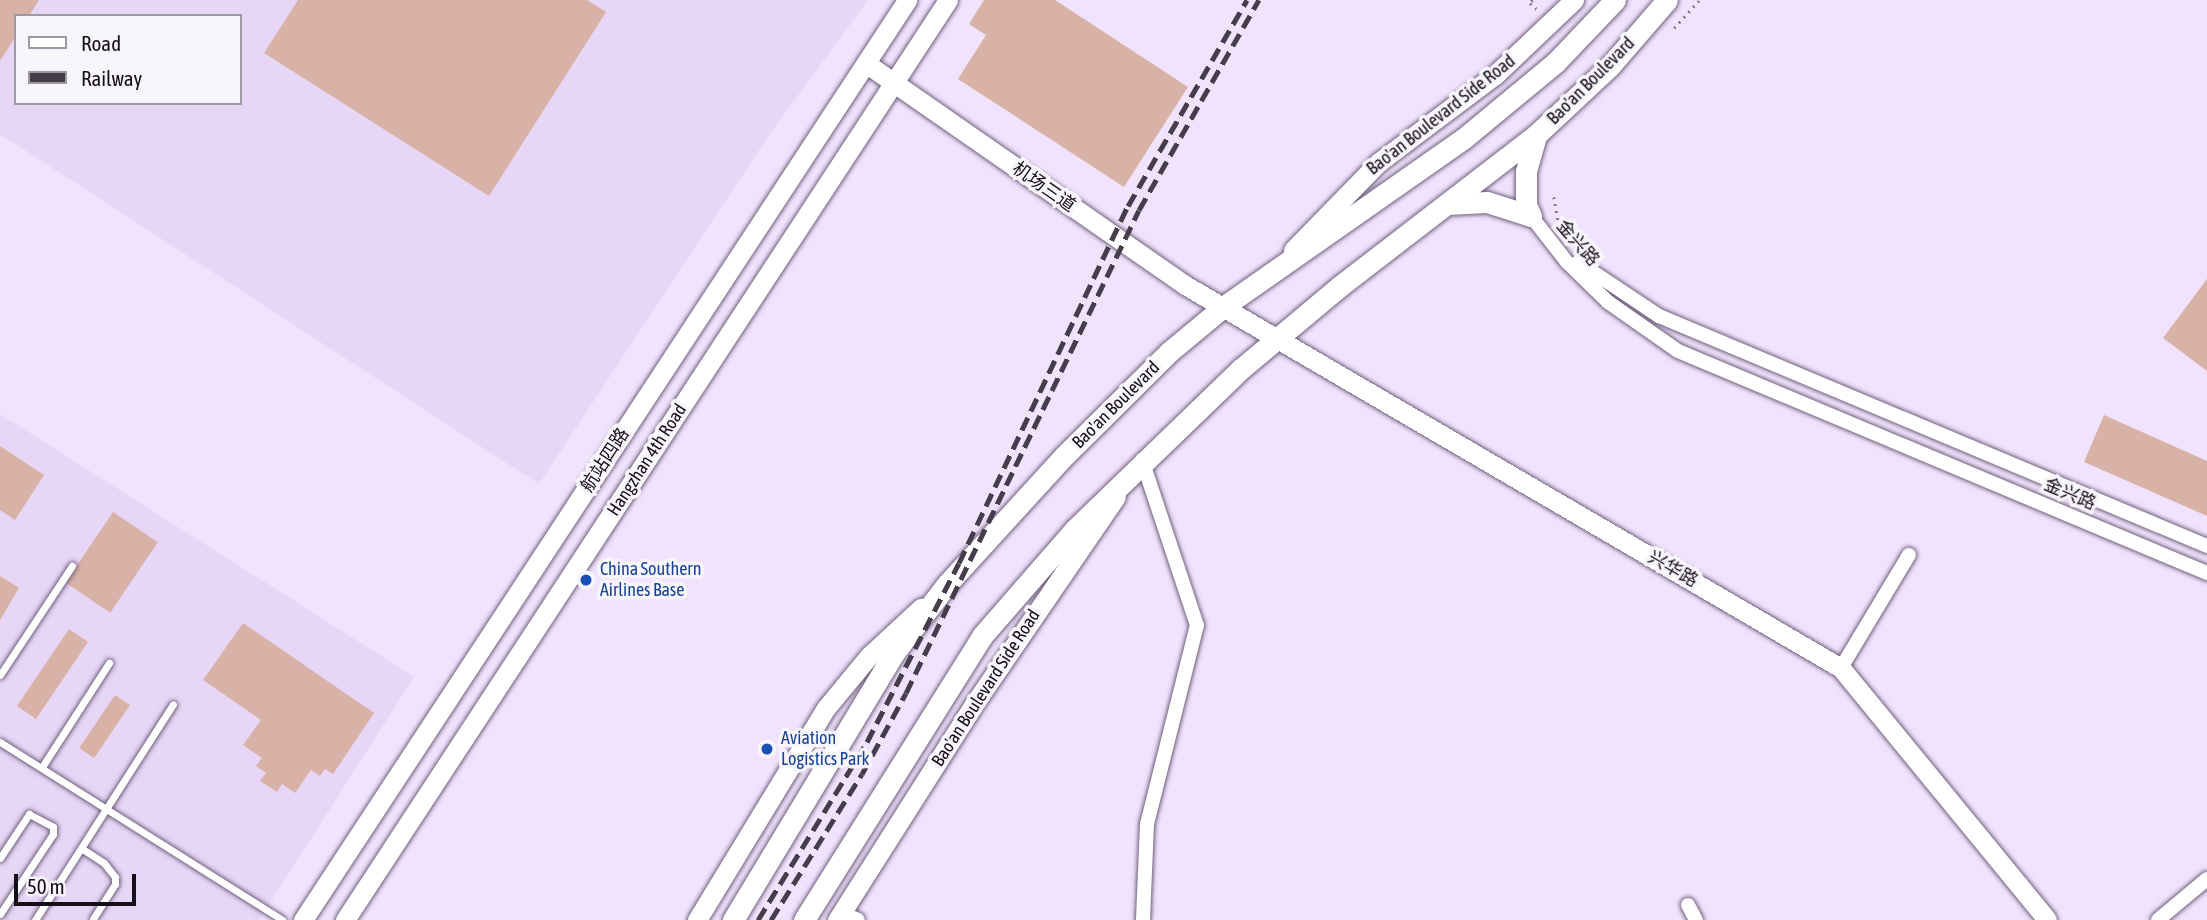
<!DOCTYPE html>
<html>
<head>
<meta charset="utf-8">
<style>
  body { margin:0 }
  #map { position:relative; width:2207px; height:920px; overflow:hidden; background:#f1e3fd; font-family:"Asap Condensed","Noto Sans SC",sans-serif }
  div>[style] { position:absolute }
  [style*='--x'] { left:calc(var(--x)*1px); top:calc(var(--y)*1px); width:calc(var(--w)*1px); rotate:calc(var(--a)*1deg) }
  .built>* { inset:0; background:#e7d6f6 }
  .building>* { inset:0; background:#d8b2a7; transform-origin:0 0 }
  .path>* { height:2.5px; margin-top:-1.25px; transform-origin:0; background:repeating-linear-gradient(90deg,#887e91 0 2px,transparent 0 7px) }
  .roads { filter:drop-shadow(0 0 2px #70607d) drop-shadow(0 0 2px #70607d) }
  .lane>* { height:7px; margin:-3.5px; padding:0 3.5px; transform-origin:3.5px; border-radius:3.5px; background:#fff }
  .street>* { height:14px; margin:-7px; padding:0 7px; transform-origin:7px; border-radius:7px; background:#fff }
  .secondary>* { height:19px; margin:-9.5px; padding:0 9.5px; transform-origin:9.5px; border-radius:9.5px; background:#fff }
  .primary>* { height:21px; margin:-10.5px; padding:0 10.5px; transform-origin:10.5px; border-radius:10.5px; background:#fff }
  .rail>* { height:5px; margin-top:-2.5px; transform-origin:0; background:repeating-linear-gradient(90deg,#453d4b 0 14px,transparent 0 21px) }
  .dots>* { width:19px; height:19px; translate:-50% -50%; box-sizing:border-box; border:4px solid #f8f5fc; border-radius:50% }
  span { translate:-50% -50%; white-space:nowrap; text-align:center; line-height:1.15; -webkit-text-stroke:7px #f8f5fc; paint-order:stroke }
  .street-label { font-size:18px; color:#140e19 }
  .transit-label { font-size:18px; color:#164399 }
  .left { translate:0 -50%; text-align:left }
  .legend { position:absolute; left:14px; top:14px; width:228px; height:91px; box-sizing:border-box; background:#f8f5fc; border:2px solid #9d99a1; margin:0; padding:9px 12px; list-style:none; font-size:21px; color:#140e19 }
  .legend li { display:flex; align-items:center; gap:14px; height:35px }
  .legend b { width:35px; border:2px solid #9d99a1 }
  .scale { position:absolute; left:14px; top:874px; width:122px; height:32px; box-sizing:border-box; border:4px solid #140e19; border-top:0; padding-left:9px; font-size:21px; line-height:24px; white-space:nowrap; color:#140e19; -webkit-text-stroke:5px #f8f5fc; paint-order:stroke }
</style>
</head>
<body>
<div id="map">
  <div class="built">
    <i style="clip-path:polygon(evenodd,0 0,868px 0,769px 135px,539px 484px,0 134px,0 0,16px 16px,240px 16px,240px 103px,16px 103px,16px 16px)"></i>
    <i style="clip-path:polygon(0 414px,414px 677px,259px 920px,0 920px)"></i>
  </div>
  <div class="building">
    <i style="clip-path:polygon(0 0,39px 0,29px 16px,16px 16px,16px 36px,0 61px)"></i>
    <i style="clip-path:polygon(298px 0,587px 0,606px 12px,489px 196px,264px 53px)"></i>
    <i style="clip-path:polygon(984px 0,1055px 0,1188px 87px,1124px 187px,958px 79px,986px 35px,969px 24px)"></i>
    <i style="clip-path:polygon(2207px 279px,2207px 371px,2163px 338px)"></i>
    <i style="clip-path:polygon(2104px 415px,2207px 461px,2207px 516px,2084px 462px)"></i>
    <i style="clip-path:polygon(0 446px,44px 475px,15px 520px,0 510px)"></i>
    <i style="left:113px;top:512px;width:54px;height:85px;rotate:34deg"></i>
    <i style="clip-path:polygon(0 576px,19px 588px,0 620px)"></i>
    <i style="clip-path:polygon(243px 623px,374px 713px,333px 774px,325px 769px,320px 776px,311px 770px,295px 793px,282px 784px,277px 792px,260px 781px,266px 773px,256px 766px,262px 758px,243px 745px,261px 720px,203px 680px)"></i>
    <i style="left:69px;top:629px;width:23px;height:93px;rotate:34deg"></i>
    <i style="left:115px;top:695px;width:18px;height:64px;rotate:34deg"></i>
  </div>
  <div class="path">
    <i style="--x:1533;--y:0;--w:4;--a:135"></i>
    <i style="--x:1530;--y:3;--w:11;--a:41"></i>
    <i style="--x:1674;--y:28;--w:38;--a:-48"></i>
    <i style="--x:1554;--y:197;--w:29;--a:80"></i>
  </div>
  <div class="roads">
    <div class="lane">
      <i style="--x:0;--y:675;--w:131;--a:-56.6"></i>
      <i style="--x:0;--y:742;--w:334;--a:32.2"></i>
      <i style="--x:42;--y:767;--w:124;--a:-57.2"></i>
      <i style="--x:81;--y:848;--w:27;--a:33"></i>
      <i style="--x:104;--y:863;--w:18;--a:52"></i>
      <i style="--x:115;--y:877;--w:7;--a:90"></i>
      <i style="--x:115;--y:884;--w:41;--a:122.2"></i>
      <i style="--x:0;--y:858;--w:53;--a:-56.6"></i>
      <i style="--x:29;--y:814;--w:27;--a:28"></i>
      <i style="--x:53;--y:827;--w:7;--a:90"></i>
      <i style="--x:53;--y:834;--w:96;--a:123.5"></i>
      <i style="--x:35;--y:920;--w:256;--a:-57.4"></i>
    </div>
    <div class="street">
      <i style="--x:1531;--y:216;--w:58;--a:52"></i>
      <i style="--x:1567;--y:262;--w:57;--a:44.3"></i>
      <i style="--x:1608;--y:302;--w:85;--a:35"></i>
      <i style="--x:1678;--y:351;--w:574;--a:22.77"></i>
      <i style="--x:1578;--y:262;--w:97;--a:33.7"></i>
      <i style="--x:1659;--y:316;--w:594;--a:22.77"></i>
      <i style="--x:1142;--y:460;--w:174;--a:71.6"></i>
      <i style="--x:1197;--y:625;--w:205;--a:104.1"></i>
      <i style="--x:1147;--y:824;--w:96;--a:92.4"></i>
      <i style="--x:1841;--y:668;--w:132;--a:-59"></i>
      <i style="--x:1688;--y:905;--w:17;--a:62"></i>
      <i style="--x:841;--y:913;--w:18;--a:22"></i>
      <i style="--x:2158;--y:920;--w:64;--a:-39.9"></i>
    </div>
    <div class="secondary">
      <i style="--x:867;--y:64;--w:387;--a:34.8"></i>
      <i style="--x:1185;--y:285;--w:760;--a:30.28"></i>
      <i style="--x:1841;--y:668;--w:325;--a:50.7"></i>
      <i style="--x:1293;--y:250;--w:123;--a:-45.7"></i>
      <i style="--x:1379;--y:162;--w:145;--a:-36.9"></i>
      <i style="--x:1495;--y:75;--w:109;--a:-43.5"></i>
      <i style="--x:303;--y:920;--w:1101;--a:-56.71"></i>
      <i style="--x:345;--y:920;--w:1100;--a:-56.76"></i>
      <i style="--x:697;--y:920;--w:248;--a:-58.7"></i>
      <i style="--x:826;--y:708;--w:67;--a:-50.4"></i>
      <i style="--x:869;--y:656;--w:71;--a:-42.7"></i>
      <i style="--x:837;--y:920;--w:256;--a:-57.6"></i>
      <i style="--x:974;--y:704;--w:251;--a:-55.6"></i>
    </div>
    <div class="primary">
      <i style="--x:1447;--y:204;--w:40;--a:-2.9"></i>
      <i style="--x:1487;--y:202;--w:46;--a:17.7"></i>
      <i style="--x:1531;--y:216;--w:12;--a:-114"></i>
      <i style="--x:1526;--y:205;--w:34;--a:-90"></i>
      <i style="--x:1526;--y:171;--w:37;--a:-74"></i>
      <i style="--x:733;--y:920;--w:312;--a:-58.9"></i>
      <i style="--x:894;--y:653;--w:88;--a:-52.4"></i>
      <i style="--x:948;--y:583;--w:172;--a:-47.6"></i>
      <i style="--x:1064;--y:456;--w:148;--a:-44.7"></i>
      <i style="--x:1169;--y:352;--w:70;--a:-39.8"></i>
      <i style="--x:1223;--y:307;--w:293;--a:-35"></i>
      <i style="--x:1463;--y:139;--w:119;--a:-39.6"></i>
      <i style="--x:1555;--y:63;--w:87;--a:-46.4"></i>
      <i style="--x:804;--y:920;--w:335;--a:-57.9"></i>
      <i style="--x:982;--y:636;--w:140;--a:-49"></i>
      <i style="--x:1074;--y:530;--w:233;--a:-44"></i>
      <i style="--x:1242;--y:368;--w:128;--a:-39.9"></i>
      <i style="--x:1340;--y:286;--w:247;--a:-37.6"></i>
      <i style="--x:1536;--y:135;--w:101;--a:-43"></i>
      <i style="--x:1610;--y:66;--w:87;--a:-49.2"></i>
    </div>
  </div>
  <div class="rail">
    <i style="--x:758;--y:920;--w:209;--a:-58.5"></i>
    <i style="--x:867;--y:742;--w:201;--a:-62.8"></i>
    <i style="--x:959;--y:563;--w:395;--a:-64.7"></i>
    <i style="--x:1128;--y:206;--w:238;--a:-60"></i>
    <i style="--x:771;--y:920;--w:172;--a:-58.1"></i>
    <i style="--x:862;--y:774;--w:92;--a:-61.5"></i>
    <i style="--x:906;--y:693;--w:536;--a:-64.25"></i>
    <i style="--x:1139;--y:210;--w:242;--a:-60.3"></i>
  </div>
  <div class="dots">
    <i style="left:586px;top:580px;background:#1a4fb4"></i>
    <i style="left:767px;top:749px;background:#1a4fb4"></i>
  </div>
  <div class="street-label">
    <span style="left:1591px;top:81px;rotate:-45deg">Bao'an Boulevard</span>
    <span style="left:1441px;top:115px;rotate:-38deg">Bao'an Boulevard Side Road</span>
    <span style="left:1044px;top:187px;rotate:35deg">机场三道</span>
    <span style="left:1578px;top:243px;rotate:49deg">金兴路</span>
    <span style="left:1116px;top:405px;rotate:-45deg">Bao'an Boulevard</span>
    <span style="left:605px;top:460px;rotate:-57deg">航站四路</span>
    <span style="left:647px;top:460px;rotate:-57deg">Hangzhan 4th Road</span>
    <span style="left:2070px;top:494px;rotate:23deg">金兴路</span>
    <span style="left:1673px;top:569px;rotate:30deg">兴华路</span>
    <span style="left:986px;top:688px;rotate:-57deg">Bao'an Boulevard Side Road</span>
  </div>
  <div class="transit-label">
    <span class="left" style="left:600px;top:580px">China Southern<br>Airlines Base</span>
    <span class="left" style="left:781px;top:749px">Aviation<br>Logistics Park</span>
  </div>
  <ul class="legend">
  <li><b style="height:9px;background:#fff"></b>Road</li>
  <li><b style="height:9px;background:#453d4b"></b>Railway</li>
  </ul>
  <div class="scale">50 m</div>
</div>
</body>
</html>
